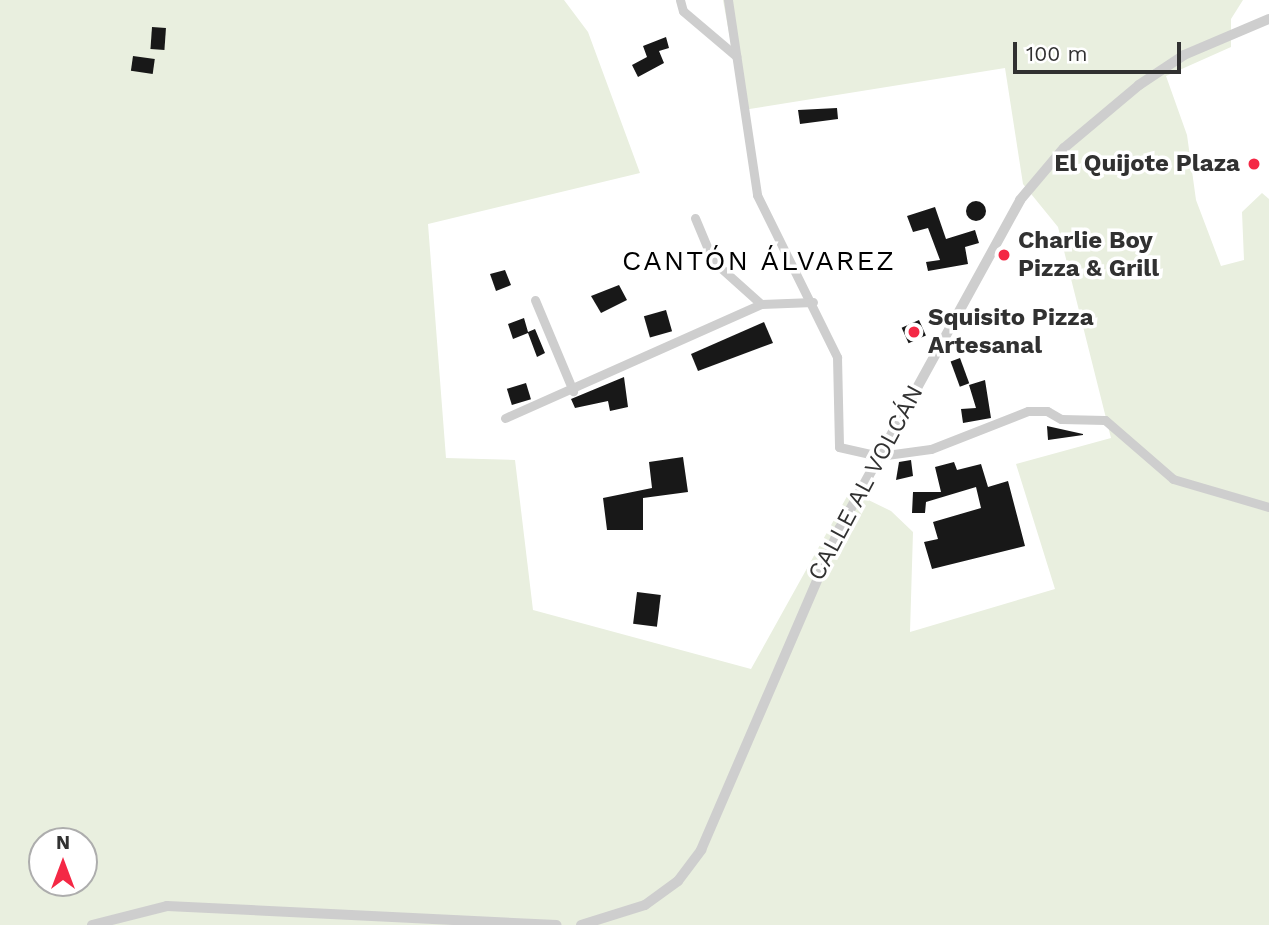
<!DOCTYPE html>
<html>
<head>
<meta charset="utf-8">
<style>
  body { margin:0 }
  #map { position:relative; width:1269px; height:925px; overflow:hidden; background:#fff; font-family:"Work Sans",sans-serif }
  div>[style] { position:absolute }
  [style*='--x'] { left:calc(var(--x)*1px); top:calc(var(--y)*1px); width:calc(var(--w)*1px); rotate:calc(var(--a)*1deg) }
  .green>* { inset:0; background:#e9efdf }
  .building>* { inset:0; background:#181818; transform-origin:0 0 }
  .round { border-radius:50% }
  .minor>* { height:9px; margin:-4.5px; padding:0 4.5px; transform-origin:4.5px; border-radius:4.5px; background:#cecece }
  .tertiary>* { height:10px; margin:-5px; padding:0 5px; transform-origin:5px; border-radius:5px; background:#cecece }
  .dots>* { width:19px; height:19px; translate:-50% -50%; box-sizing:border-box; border:4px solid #fff; border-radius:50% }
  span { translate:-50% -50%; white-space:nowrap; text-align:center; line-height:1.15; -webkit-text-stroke:7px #fff; paint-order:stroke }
  .poi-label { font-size:24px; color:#313131; font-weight:700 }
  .right { translate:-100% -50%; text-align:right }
  .left { translate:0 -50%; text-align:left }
  .street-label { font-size:24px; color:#313131 }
  .quarter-label { font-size:28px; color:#000; letter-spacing:2px }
  .north { position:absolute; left:28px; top:827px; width:70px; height:70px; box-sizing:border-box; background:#fff; border:2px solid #adadad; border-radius:50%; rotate:0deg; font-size:19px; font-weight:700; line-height:28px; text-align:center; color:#313131 }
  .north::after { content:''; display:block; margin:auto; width:24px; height:32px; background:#f42845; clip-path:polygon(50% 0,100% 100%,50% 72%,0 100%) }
  .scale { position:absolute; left:1013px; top:42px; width:168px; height:32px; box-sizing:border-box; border:4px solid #313131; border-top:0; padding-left:9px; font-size:21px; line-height:24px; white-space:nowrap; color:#313131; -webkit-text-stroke:5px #fff; paint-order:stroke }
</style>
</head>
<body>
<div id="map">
  <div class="green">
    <i style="clip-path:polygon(evenodd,0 0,564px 0,588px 32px,640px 173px,428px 224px,446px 458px,515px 460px,533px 610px,751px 669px,850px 491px,891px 511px,913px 532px,910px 632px,1055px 589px,1016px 464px,1111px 438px,1058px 227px,1023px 184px,1005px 68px,743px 110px,723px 0,1243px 0,1231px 19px,1231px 47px,1166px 76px,1187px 135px,1196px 200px,1221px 266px,1244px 260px,1242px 212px,1262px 193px,1269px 199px,1269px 925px,0 925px,0 0,42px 841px,84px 841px,84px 883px,42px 883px,42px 841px)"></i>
  </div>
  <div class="building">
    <i style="left:152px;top:27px;width:14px;height:22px;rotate:4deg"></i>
    <i style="clip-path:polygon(666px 37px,669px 48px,659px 51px,664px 63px,638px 77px,632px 65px,647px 57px,643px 46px)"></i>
    <i style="left:133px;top:56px;width:22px;height:15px;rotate:8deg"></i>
    <i style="clip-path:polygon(837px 108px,838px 119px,800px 124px,798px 110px)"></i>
    <i class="round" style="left:966px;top:201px;width:20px;height:20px"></i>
    <i style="clip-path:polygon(935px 207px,946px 239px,975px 230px,979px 243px,965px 247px,968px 264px,928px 271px,926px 262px,940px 260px,928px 228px,913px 232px,907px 216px)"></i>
    <i style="clip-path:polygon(505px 270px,511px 285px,496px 291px,490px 274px)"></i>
    <i style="clip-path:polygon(619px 285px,627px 300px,601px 313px,591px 296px)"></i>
    <i style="left:666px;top:310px;width:22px;height:23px;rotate:74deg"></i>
    <i style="clip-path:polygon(524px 318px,528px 332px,535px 329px,545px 353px,537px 357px,528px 333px,513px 339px,508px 324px)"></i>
    <i style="left:919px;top:320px;width:17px;height:19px;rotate:66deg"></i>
    <i style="clip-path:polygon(764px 322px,773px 343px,698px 371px,691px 354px)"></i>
    <i style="left:960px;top:358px;width:27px;height:10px;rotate:70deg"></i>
    <i style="clip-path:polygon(624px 377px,628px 407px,610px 411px,608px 401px,575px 408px,571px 399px)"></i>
    <i style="clip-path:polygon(985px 380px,991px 418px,963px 423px,961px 409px,976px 408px,969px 385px)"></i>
    <i style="left:526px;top:383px;width:17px;height:20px;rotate:73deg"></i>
    <i style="clip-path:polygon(1047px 426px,1083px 434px,1083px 435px,1048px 440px)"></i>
    <i style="clip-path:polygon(683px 457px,688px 492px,643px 498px,643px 530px,607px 530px,603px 498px,652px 488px,649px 462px)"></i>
    <i style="clip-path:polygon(911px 460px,913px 476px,896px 480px,899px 462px)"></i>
    <i style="clip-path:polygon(954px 462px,957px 470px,981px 464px,988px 487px,1008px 481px,1025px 546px,932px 569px,924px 542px,938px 539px,933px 522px,981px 508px,976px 487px,926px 502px,925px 513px,912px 513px,913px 492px,941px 492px,935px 467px)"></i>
    <i style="left:637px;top:592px;width:24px;height:32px;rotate:7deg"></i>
  </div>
  <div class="minor">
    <i style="--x:680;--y:0;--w:11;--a:75"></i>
    <i style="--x:683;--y:11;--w:70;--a:40.3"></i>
    <i style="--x:728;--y:0;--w:197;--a:81.5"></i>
    <i style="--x:757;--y:195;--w:181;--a:63.7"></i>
    <i style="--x:837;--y:357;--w:90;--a:88.7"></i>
    <i style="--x:839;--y:447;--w:41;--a:12.7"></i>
    <i style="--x:879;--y:456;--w:52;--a:-7.7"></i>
    <i style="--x:931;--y:449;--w:104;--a:-21.4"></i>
    <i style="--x:1028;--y:411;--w:19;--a:0"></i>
    <i style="--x:1047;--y:411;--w:16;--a:30"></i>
    <i style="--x:1061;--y:419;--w:44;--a:1.3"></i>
    <i style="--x:1105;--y:420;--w:90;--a:40.9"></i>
    <i style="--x:1173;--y:479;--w:100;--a:16.3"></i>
    <i style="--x:695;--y:218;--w:47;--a:67.3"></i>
    <i style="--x:713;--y:261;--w:64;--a:41.9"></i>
    <i style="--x:535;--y:300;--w:99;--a:67.3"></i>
    <i style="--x:505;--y:418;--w:280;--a:-24"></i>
    <i style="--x:761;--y:304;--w:52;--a:-2.2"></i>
  </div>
  <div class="tertiary">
    <i style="--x:92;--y:925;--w:77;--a:-14.2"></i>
    <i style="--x:167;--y:906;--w:390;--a:2.8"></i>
    <i style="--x:581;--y:925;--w:67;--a:-17.4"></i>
    <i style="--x:645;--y:905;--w:41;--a:-36"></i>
    <i style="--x:678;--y:881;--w:39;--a:-53"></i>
    <i style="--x:701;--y:850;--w:351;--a:-66.7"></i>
    <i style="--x:840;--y:528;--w:374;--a:-61.2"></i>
    <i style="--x:1020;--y:200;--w:68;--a:-49.8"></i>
    <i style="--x:1064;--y:148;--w:98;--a:-40"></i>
    <i style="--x:1139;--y:85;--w:54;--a:-33.7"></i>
    <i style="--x:1184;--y:55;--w:92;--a:-23"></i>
  </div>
  <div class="dots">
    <i style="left:1254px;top:164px;background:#f42845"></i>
    <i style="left:1004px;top:255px;background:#f42845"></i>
    <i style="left:914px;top:332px;background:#f42845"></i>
  </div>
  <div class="poi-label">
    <span class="right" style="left:1240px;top:164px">El Quijote Plaza</span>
    <span class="left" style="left:1018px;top:255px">Charlie Boy<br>Pizza &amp; Grill</span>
    <span class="left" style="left:928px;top:332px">Squisito Pizza<br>Artesanal</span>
  </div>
  <div class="street-label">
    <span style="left:866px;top:483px;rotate:-62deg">CALLE AL VOLCÁN</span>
  </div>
  <div class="quarter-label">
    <span style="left:759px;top:261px">CANTÓN ÁLVAREZ</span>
  </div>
  <div class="north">N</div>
  <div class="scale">100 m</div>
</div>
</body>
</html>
